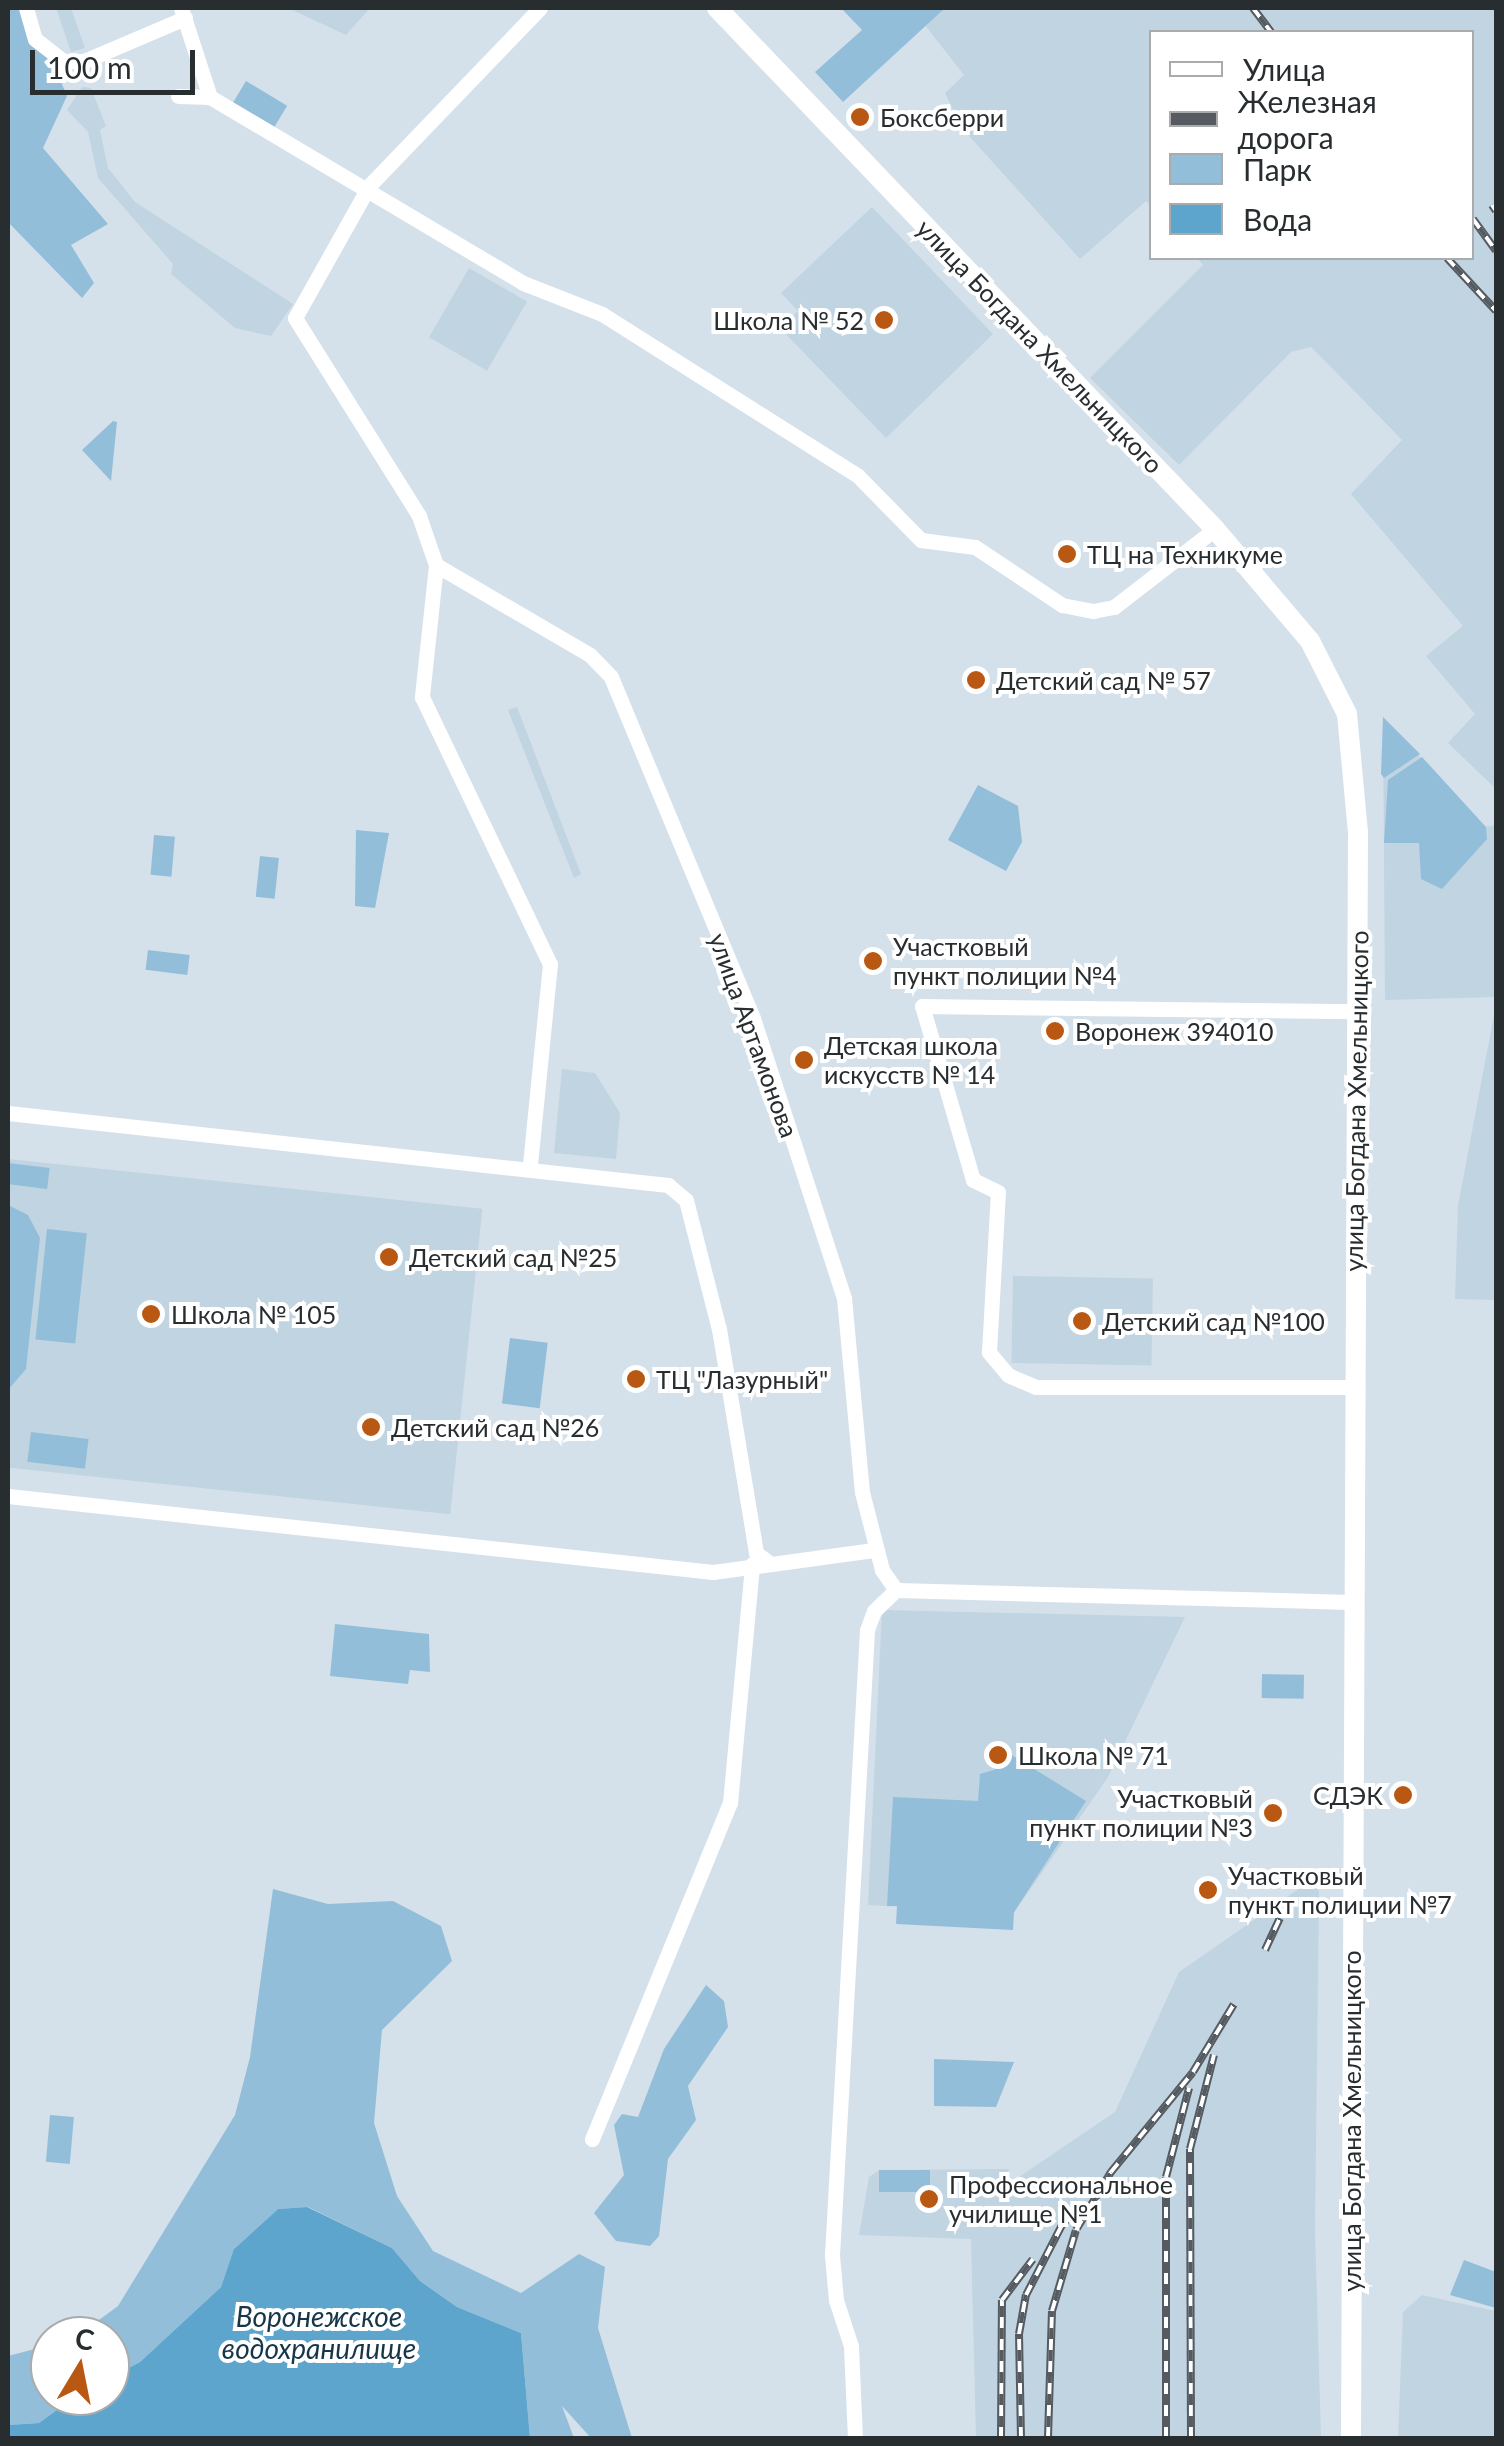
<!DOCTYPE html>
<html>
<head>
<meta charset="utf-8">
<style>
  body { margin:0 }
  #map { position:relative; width:1504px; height:2446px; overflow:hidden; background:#d5e1ea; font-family:Lato,sans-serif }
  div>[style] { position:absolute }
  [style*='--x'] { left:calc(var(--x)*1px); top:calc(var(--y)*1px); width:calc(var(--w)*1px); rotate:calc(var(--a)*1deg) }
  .built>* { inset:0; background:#c1d4e1; transform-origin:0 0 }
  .green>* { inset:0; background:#93beda; transform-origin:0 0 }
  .water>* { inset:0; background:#5ea5ce }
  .minor>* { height:15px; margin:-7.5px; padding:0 7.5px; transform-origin:7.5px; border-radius:7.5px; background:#fff }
  .major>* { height:20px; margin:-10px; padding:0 10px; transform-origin:10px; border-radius:10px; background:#fff }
  .rail>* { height:8px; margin-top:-4px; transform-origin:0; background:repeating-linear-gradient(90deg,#fff 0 11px,#555b60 0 22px); box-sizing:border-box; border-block:2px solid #555b60 }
  .dots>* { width:28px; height:28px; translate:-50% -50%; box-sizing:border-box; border:5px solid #fff; border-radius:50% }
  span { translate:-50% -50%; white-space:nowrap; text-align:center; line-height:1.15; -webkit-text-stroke:8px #fff; paint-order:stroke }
  .poi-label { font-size:25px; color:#282d30 }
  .left { translate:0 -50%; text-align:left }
  .right { translate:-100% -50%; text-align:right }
  .street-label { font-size:25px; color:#282d30 }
  .water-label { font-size:28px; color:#173749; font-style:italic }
  .frame { position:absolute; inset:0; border:10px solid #282d30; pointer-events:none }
  .legend { position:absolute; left:1149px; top:30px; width:325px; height:230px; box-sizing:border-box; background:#fff; border:2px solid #a9abac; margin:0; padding:12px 18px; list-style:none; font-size:30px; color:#282d30 }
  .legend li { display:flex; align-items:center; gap:20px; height:50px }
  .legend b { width:50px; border:2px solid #a9abac }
  .north { position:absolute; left:30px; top:2316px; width:100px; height:100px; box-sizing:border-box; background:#fff; border:2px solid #a9abac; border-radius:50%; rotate:10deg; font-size:28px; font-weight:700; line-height:40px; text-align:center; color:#282d30 }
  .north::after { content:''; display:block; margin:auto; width:35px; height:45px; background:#b85812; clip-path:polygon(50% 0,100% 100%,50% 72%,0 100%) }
  .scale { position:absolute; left:30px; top:50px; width:165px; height:45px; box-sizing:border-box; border:5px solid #282d30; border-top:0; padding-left:12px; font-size:30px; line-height:35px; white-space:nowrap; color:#282d30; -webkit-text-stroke:8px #fff; paint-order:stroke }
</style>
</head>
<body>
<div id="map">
  <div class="built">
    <i style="clip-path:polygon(56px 8px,71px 8px,85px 48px,71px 52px)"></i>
    <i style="clip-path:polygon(288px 8px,370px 8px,346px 35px)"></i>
    <i style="clip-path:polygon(934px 8px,1496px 8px,1496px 789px,1448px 743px,1475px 714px,1426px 656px,1463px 626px,1351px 494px,1402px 440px,1334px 370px,1311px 347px,1291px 352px,1179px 465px,1090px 378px,1203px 265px,1197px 258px,1472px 258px,1472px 32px,1152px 32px,1151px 206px,1146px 201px,1080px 259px,962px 128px,945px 93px,964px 75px,921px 20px)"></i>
    <i style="clip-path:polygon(82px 87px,91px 88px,106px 126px,100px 130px,108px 168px,135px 202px,293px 304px,271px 336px,235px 328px,171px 274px,173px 264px,98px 178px,88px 132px,67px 110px)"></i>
    <i style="clip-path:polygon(872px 207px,993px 334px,886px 438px,780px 328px,798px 311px,781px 293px)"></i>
    <i style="left:469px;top:268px;width:67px;height:80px;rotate:30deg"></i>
    <i style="clip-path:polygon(517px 707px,581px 874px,574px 878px,508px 710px)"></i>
    <i style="clip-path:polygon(1383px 717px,1485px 827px,1496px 825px,1496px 997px,1385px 1000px)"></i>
    <i style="clip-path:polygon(1496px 1004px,1496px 1300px,1455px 1299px,1458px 1206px)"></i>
    <i style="clip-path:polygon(562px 1069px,595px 1073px,620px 1113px,616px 1159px,554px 1153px)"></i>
    <i style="left:8px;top:1159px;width:477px;height:307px;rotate:6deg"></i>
    <i style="left:1013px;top:1276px;width:140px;height:87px;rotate:1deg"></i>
    <i style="clip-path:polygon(882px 1610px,1185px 1617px,1108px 1777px,1014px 1913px,868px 1905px)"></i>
    <i style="clip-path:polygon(1313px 1879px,1319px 1891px,1315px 2230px,1321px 2438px,976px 2438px,971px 2239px,859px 2235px,869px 2177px,879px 2170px,1009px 2169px,1004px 2187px,1115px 2112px,1179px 1972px)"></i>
    <i style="clip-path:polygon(1422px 2295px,1496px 2311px,1496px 2438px,1398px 2438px,1403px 2312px)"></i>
  </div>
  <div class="green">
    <i style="clip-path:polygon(8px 8px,29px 8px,67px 96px,43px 148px,108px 224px,71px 245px,94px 283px,82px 298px,8px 222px)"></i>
    <i style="clip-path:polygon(841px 8px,945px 8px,843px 102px,815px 72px,862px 30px)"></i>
    <i style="left:246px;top:81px;width:48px;height:26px;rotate:31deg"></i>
    <i style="clip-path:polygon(113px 421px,117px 422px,111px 481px,82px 450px)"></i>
    <i style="clip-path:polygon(1383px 717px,1420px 754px,1384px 778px,1381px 774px)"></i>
    <i style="clip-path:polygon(1422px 757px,1486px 827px,1487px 839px,1442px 889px,1421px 879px,1419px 843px,1384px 843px,1388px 780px)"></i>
    <i style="clip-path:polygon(978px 785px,1018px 806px,1022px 842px,1006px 871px,948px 840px)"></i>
    <i style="clip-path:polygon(356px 830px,389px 833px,375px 908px,355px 906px)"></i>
    <i style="left:154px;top:835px;width:21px;height:40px;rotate:5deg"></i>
    <i style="left:260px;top:856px;width:19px;height:41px;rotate:6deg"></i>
    <i style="left:148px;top:950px;width:42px;height:20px;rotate:7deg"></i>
    <i style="left:8px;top:1163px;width:42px;height:21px;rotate:7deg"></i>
    <i style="clip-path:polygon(8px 1205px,28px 1215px,40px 1238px,26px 1369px,8px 1390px)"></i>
    <i style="left:47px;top:1229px;width:40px;height:111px;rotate:6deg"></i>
    <i style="left:510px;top:1338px;width:38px;height:66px;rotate:7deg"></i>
    <i style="left:31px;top:1432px;width:58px;height:30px;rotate:7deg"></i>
    <i style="clip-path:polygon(335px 1624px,429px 1634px,430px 1672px,410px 1670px,408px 1684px,330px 1676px)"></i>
    <i style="left:1262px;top:1674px;width:42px;height:24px;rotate:1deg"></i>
    <i style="clip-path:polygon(1005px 1751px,1086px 1801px,1014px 1912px,1013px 1930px,896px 1924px,897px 1906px,887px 1906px,893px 1797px,978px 1801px,980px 1774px,994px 1770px)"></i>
    <i style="clip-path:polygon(273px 1889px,328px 1904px,393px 1901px,441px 1926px,452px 1961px,382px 2030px,374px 2123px,397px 2196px,433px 2251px,521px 2293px,579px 2254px,605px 2267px,598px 2328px,632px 2438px,591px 2438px,562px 2406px,574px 2438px,530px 2438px,521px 2333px,457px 2307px,420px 2281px,392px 2248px,308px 2207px,278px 2209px,235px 2248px,221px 2287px,140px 2362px,110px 2378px,110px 2336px,77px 2336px,118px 2306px,235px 2115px,250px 2057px)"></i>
    <i style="clip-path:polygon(706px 1985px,724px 2001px,728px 2027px,688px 2086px,696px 2120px,668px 2159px,659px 2236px,650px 2246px,616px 2241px,594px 2213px,624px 2175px,614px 2125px,622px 2114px,638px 2117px,664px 2049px)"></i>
    <i style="clip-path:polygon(934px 2059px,1014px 2062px,996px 2107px,934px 2106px)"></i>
    <i style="left:50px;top:2115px;width:24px;height:47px;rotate:5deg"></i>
    <i style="left:879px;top:2170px;width:51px;height:22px"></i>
    <i style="clip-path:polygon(1464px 2260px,1496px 2272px,1496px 2308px,1450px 2295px)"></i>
    <i style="clip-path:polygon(50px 2345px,50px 2396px,76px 2396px,39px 2423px,8px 2425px,8px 2356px)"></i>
  </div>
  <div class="water">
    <i style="clip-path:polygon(307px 2207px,392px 2248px,420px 2281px,457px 2307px,521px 2333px,530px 2438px,8px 2438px,8px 2425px,39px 2423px,76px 2396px,110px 2396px,110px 2378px,140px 2362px,221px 2287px,234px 2249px,278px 2209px)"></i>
  </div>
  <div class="minor">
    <i style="--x:26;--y:8;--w:32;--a:74"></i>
    <i style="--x:35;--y:39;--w:36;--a:38"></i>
    <i style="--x:63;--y:61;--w:21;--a:0"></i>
    <i style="--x:84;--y:61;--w:110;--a:-23.1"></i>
    <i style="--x:181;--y:8;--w:94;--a:72"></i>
    <i style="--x:210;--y:97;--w:364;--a:30.7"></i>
    <i style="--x:523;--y:283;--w:85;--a:21.4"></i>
    <i style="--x:602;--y:314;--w:303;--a:32.3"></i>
    <i style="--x:858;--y:476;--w:90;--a:45.5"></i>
    <i style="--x:921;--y:540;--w:54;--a:7.4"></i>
    <i style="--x:975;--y:547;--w:105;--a:33.7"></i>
    <i style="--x:1062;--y:605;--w:32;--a:11"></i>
    <i style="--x:1093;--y:611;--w:21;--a:-11"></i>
    <i style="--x:1114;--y:607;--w:128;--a:-37.7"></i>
    <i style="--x:540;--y:8;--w:247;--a:133.9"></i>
    <i style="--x:369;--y:186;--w:151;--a:119.3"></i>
    <i style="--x:295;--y:318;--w:234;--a:57.9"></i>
    <i style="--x:419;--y:516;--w:52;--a:70.9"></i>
    <i style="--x:436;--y:565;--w:178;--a:30.3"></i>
    <i style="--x:590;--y:655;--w:30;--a:46"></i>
    <i style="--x:611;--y:677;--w:369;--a:67.4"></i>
    <i style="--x:753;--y:1018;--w:294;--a:72"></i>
    <i style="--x:844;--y:1298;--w:195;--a:84.7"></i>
    <i style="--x:862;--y:1492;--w:81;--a:75.6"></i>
    <i style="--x:882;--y:1570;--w:24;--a:55"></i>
    <i style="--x:896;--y:1590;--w:455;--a:1.5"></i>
    <i style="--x:178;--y:96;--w:32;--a:2"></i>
    <i style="--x:436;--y:565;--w:133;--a:96.1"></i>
    <i style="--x:422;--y:697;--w:296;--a:64.4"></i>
    <i style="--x:550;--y:964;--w:203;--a:95.7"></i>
    <i style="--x:8;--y:1113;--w:664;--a:6.23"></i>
    <i style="--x:668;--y:1185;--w:23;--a:40"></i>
    <i style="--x:686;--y:1200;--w:133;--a:75.7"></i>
    <i style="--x:719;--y:1329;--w:227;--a:80.6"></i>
    <i style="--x:756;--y:1553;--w:15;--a:37"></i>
    <i style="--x:1353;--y:1387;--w:317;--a:180"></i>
    <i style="--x:1036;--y:1387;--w:30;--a:-157"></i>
    <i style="--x:1008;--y:1375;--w:30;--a:-130"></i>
    <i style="--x:989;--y:1352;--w:160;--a:-86.8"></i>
    <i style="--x:998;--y:1192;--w:28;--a:-154"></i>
    <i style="--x:973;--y:1180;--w:181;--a:-106.3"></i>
    <i style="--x:922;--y:1006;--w:435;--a:0.7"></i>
    <i style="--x:8;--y:1496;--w:709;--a:6.15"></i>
    <i style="--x:713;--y:1572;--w:162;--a:-7.8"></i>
    <i style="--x:592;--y:2139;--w:363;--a:-67.7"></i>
    <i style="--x:730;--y:1803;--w:240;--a:-84.7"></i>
    <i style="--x:855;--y:2438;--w:92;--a:-92.5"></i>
    <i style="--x:851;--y:2346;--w:48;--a:-108.1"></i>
    <i style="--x:836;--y:2300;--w:45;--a:-95.1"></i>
    <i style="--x:832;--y:2255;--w:626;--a:-86.79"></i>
    <i style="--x:867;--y:1630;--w:20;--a:-70"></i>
    <i style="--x:874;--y:1611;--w:30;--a:-44"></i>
  </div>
  <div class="major">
    <i style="--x:717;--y:8;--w:721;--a:46.29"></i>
    <i style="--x:1215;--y:529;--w:147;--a:49.7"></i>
    <i style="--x:1310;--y:641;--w:82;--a:63.1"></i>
    <i style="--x:1347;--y:714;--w:119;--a:84.7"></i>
    <i style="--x:1358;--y:832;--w:1606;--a:90.25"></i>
  </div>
  <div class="rail">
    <i style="--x:1253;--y:8;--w:30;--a:53"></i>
    <i style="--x:1492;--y:205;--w:7;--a:56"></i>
    <i style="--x:1473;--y:219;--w:39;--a:54"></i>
    <i style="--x:1447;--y:258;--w:72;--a:47.2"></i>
    <i style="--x:1265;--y:1950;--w:35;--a:-65"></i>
    <i style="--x:1001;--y:2438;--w:138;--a:-89.6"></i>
    <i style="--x:1002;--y:2300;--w:51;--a:-52.9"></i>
    <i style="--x:1021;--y:2438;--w:104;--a:-91.1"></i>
    <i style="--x:1019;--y:2334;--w:40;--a:-80"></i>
    <i style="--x:1026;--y:2295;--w:79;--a:-62.8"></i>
    <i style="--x:1062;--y:2225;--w:27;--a:-48"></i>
    <i style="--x:1048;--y:2438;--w:127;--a:-88.2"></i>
    <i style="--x:1052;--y:2311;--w:84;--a:-73.5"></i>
    <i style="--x:1076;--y:2230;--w:68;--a:-58.9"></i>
    <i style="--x:1111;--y:2172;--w:129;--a:-50.6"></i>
    <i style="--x:1193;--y:2072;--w:79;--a:-58.9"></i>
    <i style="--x:1166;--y:2438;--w:261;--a:-90"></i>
    <i style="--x:1166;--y:2177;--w:92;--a:-75.5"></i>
    <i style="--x:1191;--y:2438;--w:289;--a:-90.2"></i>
    <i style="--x:1190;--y:2149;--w:97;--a:-75.7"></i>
  </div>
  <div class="dots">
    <i style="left:860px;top:117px;background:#b85812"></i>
    <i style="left:884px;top:320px;background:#b85812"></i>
    <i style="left:1067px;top:554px;background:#b85812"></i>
    <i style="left:976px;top:680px;background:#b85812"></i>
    <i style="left:873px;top:961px;background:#b85812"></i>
    <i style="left:1055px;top:1031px;background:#b85812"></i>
    <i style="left:804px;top:1060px;background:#b85812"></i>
    <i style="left:389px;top:1257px;background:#b85812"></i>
    <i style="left:151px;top:1314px;background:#b85812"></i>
    <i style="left:1082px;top:1321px;background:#b85812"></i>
    <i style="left:636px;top:1379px;background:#b85812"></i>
    <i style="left:371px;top:1427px;background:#b85812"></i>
    <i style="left:998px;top:1755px;background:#b85812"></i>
    <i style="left:1403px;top:1795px;background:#b85812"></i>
    <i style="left:1273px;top:1813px;background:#b85812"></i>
    <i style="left:1208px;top:1890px;background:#b85812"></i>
    <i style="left:929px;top:2199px;background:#b85812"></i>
  </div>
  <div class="poi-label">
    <span class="left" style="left:880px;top:117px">Боксберри</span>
    <span class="right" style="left:864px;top:320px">Школа № 52</span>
    <span class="left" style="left:1087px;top:554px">ТЦ на Техникуме</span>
    <span class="left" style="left:996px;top:680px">Детский сад № 57</span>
    <span class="left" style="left:893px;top:961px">Участковый<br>пункт полиции №4</span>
    <span class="left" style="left:1075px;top:1031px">Воронеж 394010</span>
    <span class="left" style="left:824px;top:1060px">Детская школа<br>искусств № 14</span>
    <span class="left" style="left:409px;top:1257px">Детский сад №25</span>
    <span class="left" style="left:171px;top:1314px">Школа № 105</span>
    <span class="left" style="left:1102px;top:1321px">Детский сад №100</span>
    <span class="left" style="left:656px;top:1379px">ТЦ "Лазурный"</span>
    <span class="left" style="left:391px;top:1427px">Детский сад №26</span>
    <span class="left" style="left:1018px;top:1755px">Школа № 71</span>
    <span class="right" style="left:1383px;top:1795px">СДЭК</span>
    <span class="right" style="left:1253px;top:1813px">Участковый<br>пункт полиции №3</span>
    <span class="left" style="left:1228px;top:1890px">Участковый<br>пункт полиции №7</span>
    <span class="left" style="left:949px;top:2199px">Профессиональное<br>училище №1</span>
  </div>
  <div class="street-label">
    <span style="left:1040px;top:346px;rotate:46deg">улица Богдана Хмельницкого</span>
    <span style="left:754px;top:1035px;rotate:70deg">улица Артамонова</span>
    <span style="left:1356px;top:1101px;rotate:-89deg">улица Богдана Хмельницкого</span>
    <span style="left:1351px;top:2121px;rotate:-90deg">улица Богдана Хмельницкого</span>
  </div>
  <div class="water-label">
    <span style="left:319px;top:2332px">Воронежское<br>водохранилище</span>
  </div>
  <div class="frame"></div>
  <ul class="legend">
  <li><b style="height:12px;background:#fff"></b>Улица</li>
  <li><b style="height:12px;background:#555b60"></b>Железная дорога</li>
  <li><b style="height:28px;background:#93beda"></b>Парк</li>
  <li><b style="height:28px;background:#5ea5ce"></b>Вода</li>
  </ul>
  <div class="north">С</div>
  <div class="scale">100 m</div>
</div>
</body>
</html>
